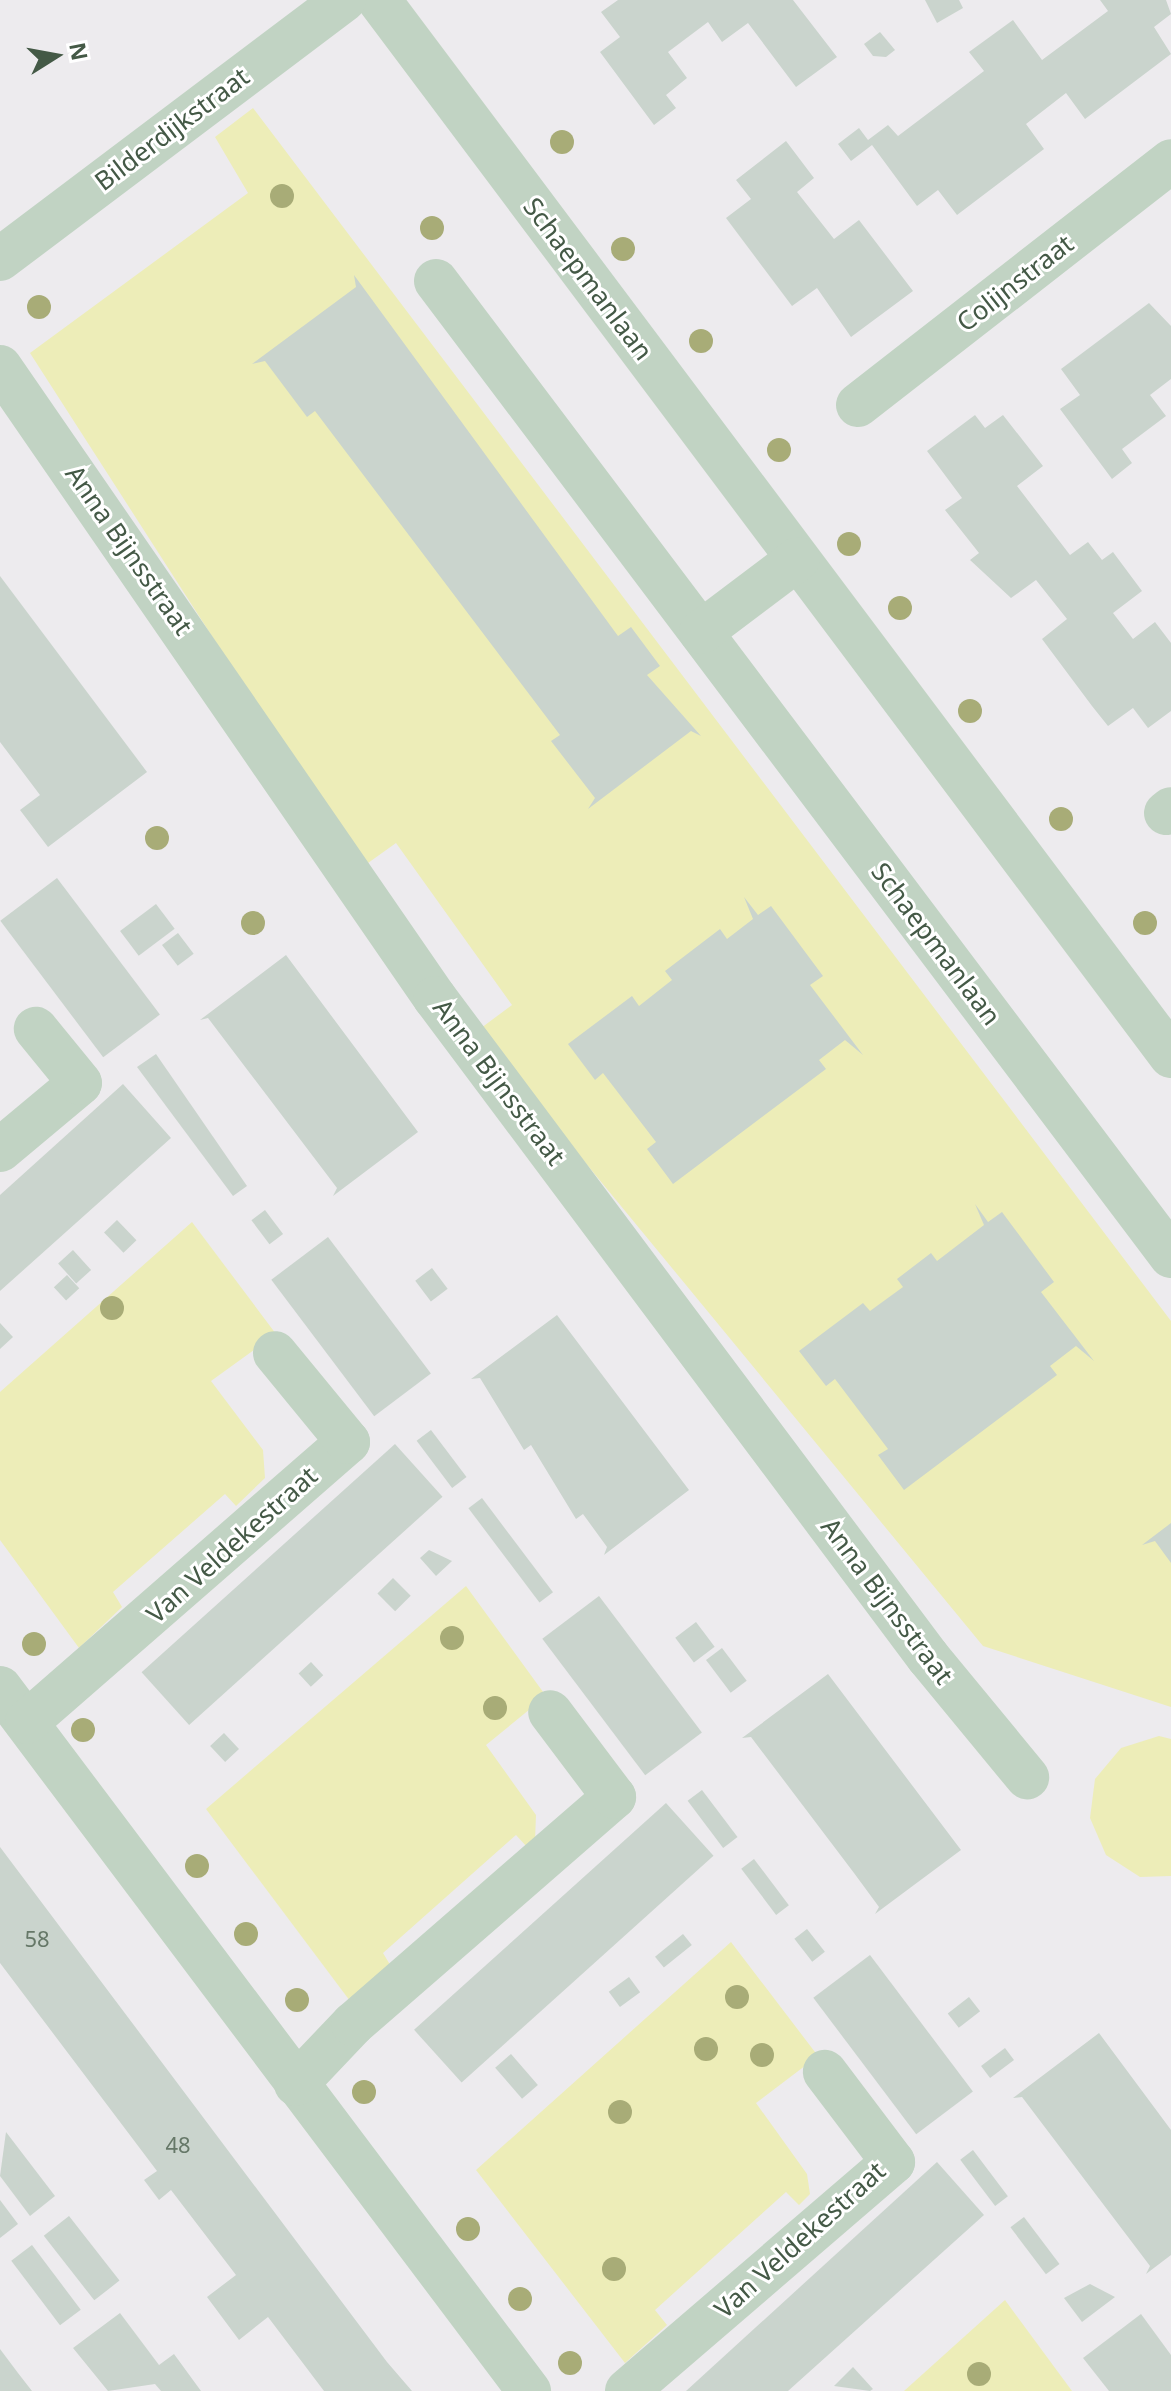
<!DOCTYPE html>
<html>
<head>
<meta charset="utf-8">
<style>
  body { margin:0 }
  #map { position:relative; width:1171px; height:2391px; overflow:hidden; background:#edebee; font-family:"Noto Sans",sans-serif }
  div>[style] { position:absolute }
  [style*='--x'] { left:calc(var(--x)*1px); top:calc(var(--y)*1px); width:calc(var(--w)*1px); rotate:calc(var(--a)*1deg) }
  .green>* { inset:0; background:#ededb8 }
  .building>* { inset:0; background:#cad4cd; transform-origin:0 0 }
  .minor>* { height:44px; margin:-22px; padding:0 22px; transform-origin:22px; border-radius:22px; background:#c1d3c3 }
  .trees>* { width:24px; height:24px; margin:-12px; border-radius:50%; background:#a8ac77 }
  span { translate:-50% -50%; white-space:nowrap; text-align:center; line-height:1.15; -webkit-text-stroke:6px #fff; paint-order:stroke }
  .number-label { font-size:22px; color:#667868 }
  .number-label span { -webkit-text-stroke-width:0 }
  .street-label { font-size:26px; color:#445946 }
  .north { position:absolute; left:16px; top:16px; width:80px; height:80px; -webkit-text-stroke:6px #fff; paint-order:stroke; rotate:79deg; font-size:22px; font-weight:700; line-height:32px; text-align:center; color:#445946 }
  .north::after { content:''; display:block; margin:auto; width:28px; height:36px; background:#445946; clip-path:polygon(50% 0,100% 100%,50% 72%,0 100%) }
</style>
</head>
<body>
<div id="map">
  <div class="green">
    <i style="clip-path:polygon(253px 108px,1171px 1321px,1171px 1707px,983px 1646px,477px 1031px,512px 1005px,396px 843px,361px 868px,30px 353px,248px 193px,215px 137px)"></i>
    <i style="clip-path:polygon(192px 1222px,276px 1334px,211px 1381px,263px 1450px,265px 1478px,236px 1506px,225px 1494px,113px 1592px,122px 1607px,79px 1648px,0 1540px,0 1392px)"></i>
    <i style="clip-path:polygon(466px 1586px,546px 1696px,486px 1745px,536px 1815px,535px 1841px,527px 1847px,516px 1835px,383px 1953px,392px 1968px,353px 2005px,206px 1809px)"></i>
    <i style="clip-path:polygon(1159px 1736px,1171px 1739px,1171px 1876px,1140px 1877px,1106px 1855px,1090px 1818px,1095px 1779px,1121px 1748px)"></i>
    <i style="clip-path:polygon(731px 1942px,818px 2056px,756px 2103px,807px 2174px,810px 2194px,799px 2205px,786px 2192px,655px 2310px,667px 2325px,625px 2363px,476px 2170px)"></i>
    <i style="clip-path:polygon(1005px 2300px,1072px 2391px,904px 2391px)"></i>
  </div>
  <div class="building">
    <i style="clip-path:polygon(618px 0,793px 0,837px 57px,796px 87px,748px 23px,722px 42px,708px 22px,668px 52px,687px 78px,666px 95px,676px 108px,654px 125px,600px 52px,620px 37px,601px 12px)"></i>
    <i style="clip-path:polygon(925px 0,959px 0,963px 8px,937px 23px)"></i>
    <i style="clip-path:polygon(1100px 0,1166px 0,1171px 14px,1154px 27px,1171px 54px,1085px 119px,1066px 93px,1026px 124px,1044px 149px,957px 215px,938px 190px,917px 206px,872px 145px,851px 161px,838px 144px,859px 128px,868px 140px,888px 125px,898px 136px,984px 71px,969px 52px,1013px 20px,1042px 60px,1108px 11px)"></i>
    <i style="clip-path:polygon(880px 32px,895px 50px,886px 57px,873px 56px,864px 44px)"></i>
    <i style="clip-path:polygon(786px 141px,814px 178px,797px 192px,834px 239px,859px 220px,913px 291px,851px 337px,817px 288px,792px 306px,726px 218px,751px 199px,736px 180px)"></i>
    <i style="clip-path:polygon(354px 275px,618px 636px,631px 627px,660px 666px,647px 675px,701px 736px,691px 731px,588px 809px,595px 798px,551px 741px,560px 735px,315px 411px,307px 417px,265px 361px,252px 364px,356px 287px)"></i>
    <i style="clip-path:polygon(1149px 303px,1171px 326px,1171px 379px,1150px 395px,1166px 416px,1122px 449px,1132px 463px,1112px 479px,1060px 409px,1080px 395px,1061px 369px)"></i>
    <i style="clip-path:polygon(975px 415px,985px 428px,1003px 415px,1043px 466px,1017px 486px,1070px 555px,1088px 542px,1102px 560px,1113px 552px,1142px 591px,1113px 613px,1133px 639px,1155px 622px,1171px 643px,1171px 711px,1148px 728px,1133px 708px,1108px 726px,1092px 706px,1042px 639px,1067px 619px,1036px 580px,1011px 598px,970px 560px,979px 553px,945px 510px,962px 498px,927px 451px)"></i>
    <i style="clip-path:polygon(0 576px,147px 772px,48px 847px,20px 810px,40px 795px,0 742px)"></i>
    <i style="left:57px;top:878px;width:171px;height:71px;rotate:53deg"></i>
    <i style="clip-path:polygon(744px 897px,758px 915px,771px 906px,823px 976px,810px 985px,863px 1055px,845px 1040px,819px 1060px,826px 1069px,673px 1184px,647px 1149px,656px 1142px,603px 1073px,595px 1080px,568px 1044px,632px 996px,639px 1006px,672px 980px,665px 971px,720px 929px,727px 939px,753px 919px)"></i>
    <i style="left:156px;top:904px;width:31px;height:45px;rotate:53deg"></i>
    <i style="left:178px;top:933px;width:26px;height:20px;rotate:53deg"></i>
    <i style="clip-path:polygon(286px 955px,418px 1132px,333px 1196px,337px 1188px,208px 1018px,200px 1020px)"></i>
    <i style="clip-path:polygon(156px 1054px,247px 1186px,233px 1196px,137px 1067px)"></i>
    <i style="clip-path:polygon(123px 1084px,171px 1138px,0 1291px,0 1195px)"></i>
    <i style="clip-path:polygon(975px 1204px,988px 1222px,1002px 1212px,1054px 1282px,1041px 1292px,1094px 1361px,1076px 1346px,1050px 1366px,1057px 1375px,904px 1490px,878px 1455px,888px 1449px,835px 1379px,826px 1386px,799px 1351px,863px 1303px,870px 1311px,903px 1287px,897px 1279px,931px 1253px,937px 1261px,984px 1225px)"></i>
    <i style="left:265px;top:1210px;width:30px;height:17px;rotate:53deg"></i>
    <i style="left:117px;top:1220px;width:28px;height:18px;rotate:46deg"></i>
    <i style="left:328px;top:1237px;width:171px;height:71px;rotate:53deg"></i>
    <i style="left:73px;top:1250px;width:27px;height:20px;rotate:48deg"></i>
    <i style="left:432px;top:1268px;width:26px;height:21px;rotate:53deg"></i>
    <i style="left:67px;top:1275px;width:18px;height:18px;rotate:47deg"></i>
    <i style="clip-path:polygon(557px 1315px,689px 1490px,604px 1555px,607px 1547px,583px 1514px,576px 1519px,531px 1445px,524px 1450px,480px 1378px,471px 1379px)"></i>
    <i style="clip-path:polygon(0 1323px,13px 1337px,0 1349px)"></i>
    <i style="left:431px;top:1430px;width:59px;height:18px;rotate:53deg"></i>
    <i style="left:395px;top:1444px;width:71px;height:341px;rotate:48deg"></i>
    <i style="left:482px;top:1498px;width:118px;height:17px;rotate:53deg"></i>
    <i style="clip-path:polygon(1171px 1523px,1171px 1563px,1155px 1541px,1142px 1545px)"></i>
    <i style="clip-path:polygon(429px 1550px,452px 1561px,436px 1576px,420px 1558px)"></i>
    <i style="left:393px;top:1578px;width:25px;height:22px;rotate:45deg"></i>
    <i style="left:599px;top:1596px;width:171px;height:71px;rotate:53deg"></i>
    <i style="left:696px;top:1622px;width:31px;height:26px;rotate:53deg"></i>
    <i style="left:722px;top:1648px;width:41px;height:20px;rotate:53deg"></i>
    <i style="left:311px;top:1662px;width:18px;height:17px;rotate:47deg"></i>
    <i style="clip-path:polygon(828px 1674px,961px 1850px,875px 1914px,879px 1907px,854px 1873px,751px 1737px,742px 1738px)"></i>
    <i style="left:224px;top:1733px;width:22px;height:19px;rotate:47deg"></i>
    <i style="left:702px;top:1790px;width:59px;height:18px;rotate:53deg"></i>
    <i style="left:666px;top:1803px;width:71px;height:339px;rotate:48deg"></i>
    <i style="clip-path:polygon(0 1847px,387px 2362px,412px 2391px,324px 2391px,268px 2317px,239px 2340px,207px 2297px,236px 2275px,171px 2190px,159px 2200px,144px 2180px,157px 2171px,0 1963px)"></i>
    <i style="left:754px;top:1859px;width:58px;height:16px;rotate:53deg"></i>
    <i style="left:807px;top:1929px;width:29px;height:16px;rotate:52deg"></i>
    <i style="left:683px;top:1934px;width:14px;height:36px;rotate:51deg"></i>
    <i style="left:870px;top:1955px;width:171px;height:71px;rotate:53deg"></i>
    <i style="left:629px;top:1977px;width:19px;height:25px;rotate:54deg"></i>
    <i style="left:969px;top:1997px;width:18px;height:27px;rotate:52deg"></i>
    <i style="clip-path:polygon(1099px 2033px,1171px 2130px,1171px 2255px,1146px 2274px,1150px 2266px,1022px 2097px,1013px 2098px)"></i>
    <i style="left:1005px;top:2048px;width:15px;height:30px;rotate:53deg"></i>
    <i style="left:511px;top:2054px;width:41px;height:21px;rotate:49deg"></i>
    <i style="clip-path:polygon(6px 2132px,55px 2196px,30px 2216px,0 2176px)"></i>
    <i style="left:973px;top:2150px;width:58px;height:16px;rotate:53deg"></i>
    <i style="clip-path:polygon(937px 2162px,984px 2215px,788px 2391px,686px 2391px)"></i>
    <i style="clip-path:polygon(0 2200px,18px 2224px,0 2238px)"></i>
    <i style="left:69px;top:2216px;width:82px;height:32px;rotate:52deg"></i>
    <i style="left:1024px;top:2217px;width:59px;height:17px;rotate:53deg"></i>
    <i style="left:32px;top:2245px;width:81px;height:26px;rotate:53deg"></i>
    <i style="clip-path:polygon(1090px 2284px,1115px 2297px,1082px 2322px,1064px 2298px)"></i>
    <i style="clip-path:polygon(120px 2313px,159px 2365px,174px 2354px,201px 2391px,161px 2391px,155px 2384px,108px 2391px,73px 2348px)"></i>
    <i style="clip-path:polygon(1141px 2314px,1171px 2355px,1171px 2391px,1109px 2391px,1083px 2358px)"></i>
    <i style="clip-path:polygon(0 2349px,18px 2373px,32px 2391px,0 2391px)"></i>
    <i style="clip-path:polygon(853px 2367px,873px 2389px,870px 2391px,834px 2386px)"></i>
  </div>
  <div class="minor">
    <i style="--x:379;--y:0;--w:1320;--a:53.13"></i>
    <i style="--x:0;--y:259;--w:431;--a:-37"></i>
    <i style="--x:436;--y:281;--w:1221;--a:52.99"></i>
    <i style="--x:0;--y:367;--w:766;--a:55.42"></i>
    <i style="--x:435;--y:998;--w:823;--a:53.2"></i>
    <i style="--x:928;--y:1657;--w:156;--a:50.5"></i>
    <i style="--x:858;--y:405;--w:397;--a:-37.9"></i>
    <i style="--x:701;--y:632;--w:121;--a:-37"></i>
    <i style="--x:1166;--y:813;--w:6;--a:-39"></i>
    <i style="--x:0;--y:1150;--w:104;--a:-39.9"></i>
    <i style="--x:80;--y:1083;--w:70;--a:-129.2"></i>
    <i style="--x:0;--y:1688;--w:880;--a:53.04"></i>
    <i style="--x:27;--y:1722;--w:426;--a:-41.1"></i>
    <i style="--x:348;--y:1442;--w:115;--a:-129.4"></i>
    <i style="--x:296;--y:2084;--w:83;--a:-46.5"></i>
    <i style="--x:353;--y:2024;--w:346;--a:-41"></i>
    <i style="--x:614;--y:1797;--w:106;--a:-127"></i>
    <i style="--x:627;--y:2391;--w:351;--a:-40.7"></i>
    <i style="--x:893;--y:2162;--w:113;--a:-127.1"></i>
  </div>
  <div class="trees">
    <i style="left:562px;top:142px"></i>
    <i style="left:282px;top:196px"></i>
    <i style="left:432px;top:228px"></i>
    <i style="left:623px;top:249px"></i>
    <i style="left:39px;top:307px"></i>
    <i style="left:701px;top:341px"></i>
    <i style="left:779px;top:450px"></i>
    <i style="left:849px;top:544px"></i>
    <i style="left:900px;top:608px"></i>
    <i style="left:970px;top:711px"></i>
    <i style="left:1061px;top:819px"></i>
    <i style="left:157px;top:838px"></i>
    <i style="left:253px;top:923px"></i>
    <i style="left:1145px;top:923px"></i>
    <i style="left:112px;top:1308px"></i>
    <i style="left:452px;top:1638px"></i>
    <i style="left:34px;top:1644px"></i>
    <i style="left:495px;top:1708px"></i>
    <i style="left:83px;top:1730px"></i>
    <i style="left:197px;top:1866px"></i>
    <i style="left:246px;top:1934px"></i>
    <i style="left:737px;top:1997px"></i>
    <i style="left:297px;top:2000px"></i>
    <i style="left:706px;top:2049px"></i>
    <i style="left:762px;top:2055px"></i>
    <i style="left:364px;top:2092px"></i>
    <i style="left:620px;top:2112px"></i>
    <i style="left:468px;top:2229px"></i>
    <i style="left:614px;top:2269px"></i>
    <i style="left:520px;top:2299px"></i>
    <i style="left:570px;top:2363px"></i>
    <i style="left:979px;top:2374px"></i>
  </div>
  <div class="number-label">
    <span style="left:37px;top:1939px">58</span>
    <span style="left:178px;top:2145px">48</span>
  </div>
  <div class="street-label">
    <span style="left:172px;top:129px;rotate:-37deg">Bilderdijkstraat</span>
    <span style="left:588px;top:279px;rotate:53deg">Schaepmanlaan</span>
    <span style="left:1015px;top:283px;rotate:-38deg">Colijnstraat</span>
    <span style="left:129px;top:550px;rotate:55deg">Anna Bijnsstraat</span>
    <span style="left:936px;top:944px;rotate:53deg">Schaepmanlaan</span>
    <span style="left:499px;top:1082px;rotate:53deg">Anna Bijnsstraat</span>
    <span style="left:232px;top:1545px;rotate:-42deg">Van Veldekestraat</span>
    <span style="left:887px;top:1601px;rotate:53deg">Anna Bijnsstraat</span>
    <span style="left:800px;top:2240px;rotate:-42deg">Van Veldekestraat</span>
  </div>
  <div class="north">N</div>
</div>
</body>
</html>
